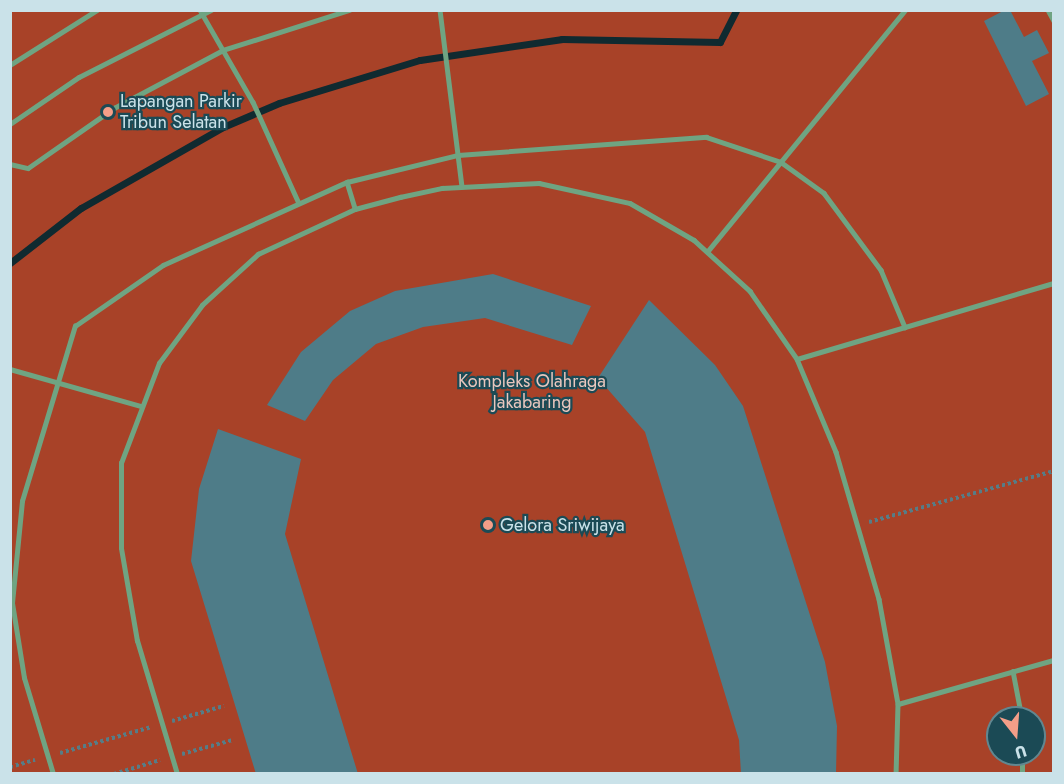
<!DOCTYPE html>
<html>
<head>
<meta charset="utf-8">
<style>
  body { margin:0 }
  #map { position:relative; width:1064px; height:784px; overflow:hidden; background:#1b4a55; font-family:Jost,sans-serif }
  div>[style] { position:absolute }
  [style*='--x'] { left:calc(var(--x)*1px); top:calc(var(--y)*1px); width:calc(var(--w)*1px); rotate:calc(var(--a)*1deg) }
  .green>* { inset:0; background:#a84228 }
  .stream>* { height:7px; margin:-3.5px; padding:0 3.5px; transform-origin:3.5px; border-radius:3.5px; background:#102a30 }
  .building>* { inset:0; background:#4e7c88 }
  .path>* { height:4px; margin-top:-2px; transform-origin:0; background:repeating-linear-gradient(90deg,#567d87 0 3px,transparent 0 6px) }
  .service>* { height:4.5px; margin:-2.25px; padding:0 2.25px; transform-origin:2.25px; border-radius:2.25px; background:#6fa482 }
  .dots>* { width:16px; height:16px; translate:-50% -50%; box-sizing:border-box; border:3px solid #1b4a55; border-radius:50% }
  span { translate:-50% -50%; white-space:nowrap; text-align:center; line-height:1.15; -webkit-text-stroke:4.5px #1b4a55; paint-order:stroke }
  .poi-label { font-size:18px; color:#cae2e9 }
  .left { translate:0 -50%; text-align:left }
  .park-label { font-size:18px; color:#e9c7be }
  .frame { position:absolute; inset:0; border:12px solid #cae2e9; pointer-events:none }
  .north { position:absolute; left:986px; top:706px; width:60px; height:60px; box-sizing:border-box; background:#1b4a55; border:2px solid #618790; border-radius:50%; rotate:163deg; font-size:16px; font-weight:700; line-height:24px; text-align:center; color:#cae2e9 }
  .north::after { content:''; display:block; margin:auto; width:21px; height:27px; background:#f49e88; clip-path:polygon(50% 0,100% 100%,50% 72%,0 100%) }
</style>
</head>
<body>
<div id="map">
  <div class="green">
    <i style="clip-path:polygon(evenodd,11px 11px,1053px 11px,1053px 773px,11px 773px,11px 11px,998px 718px,1034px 718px,1034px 754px,998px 754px,998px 718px)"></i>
  </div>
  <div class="stream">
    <i style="--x:10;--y:263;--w:90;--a:-37.8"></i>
    <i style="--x:81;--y:208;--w:163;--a:-29.7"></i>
    <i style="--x:223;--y:127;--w:61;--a:-23.2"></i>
    <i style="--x:279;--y:103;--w:147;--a:-17"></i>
    <i style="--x:420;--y:60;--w:144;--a:-8.4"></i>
    <i style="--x:562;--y:39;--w:158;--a:1.1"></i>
    <i style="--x:720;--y:42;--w:36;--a:-63"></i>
  </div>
  <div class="building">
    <i style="clip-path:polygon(1005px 10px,1010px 10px,1024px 37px,1037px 30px,1049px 53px,1032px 61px,1049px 94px,1026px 106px,984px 21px)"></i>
    <i style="clip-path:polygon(493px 274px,591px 306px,572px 345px,485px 318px,423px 327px,376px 344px,333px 380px,305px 421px,267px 405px,301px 352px,350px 311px,395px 291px)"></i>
    <i style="clip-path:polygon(649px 300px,715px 365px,743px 406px,825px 662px,837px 726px,836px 774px,741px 774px,739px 740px,645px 432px,598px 378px)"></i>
    <i style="clip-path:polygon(218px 429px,301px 459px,285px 534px,358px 774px,256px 774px,191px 561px,199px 489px)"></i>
  </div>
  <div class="path">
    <i style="--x:869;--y:522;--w:192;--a:-15.4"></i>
    <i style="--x:172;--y:721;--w:54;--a:-16.1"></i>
    <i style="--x:60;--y:753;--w:95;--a:-15.9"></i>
    <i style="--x:182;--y:754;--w:53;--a:-15.4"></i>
    <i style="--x:10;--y:767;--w:26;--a:-16"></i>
    <i style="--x:114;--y:774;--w:48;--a:-16.9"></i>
  </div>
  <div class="service">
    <i style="--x:200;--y:10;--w:106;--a:60.1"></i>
    <i style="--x:253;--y:102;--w:109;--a:65.6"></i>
    <i style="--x:440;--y:10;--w:178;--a:82.9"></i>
    <i style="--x:1048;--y:10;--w:13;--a:61"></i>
    <i style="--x:10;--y:65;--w:103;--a:-32.3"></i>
    <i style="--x:10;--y:124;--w:83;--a:-34.3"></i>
    <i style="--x:79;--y:77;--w:148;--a:-26.9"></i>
    <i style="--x:10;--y:164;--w:18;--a:13"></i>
    <i style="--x:28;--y:168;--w:105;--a:-34.9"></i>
    <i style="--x:114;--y:108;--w:123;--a:-28"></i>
    <i style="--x:223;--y:50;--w:132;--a:-17.6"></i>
    <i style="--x:347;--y:182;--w:28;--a:73"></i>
    <i style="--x:707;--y:252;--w:313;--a:-50.7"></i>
    <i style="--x:797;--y:359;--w:268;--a:-16.5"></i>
    <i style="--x:10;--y:369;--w:136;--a:15.8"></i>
    <i style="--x:1013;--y:671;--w:48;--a:79.2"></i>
    <i style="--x:898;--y:704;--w:162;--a:-15.8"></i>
    <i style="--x:53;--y:774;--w:100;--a:-106.8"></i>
    <i style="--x:24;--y:678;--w:76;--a:-99.1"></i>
    <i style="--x:12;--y:603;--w:102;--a:-84.4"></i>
    <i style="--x:22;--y:501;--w:183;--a:-73.2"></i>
    <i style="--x:75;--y:326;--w:107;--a:-34.7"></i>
    <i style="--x:163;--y:265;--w:202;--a:-24.3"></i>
    <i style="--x:347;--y:182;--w:114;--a:-13.7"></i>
    <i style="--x:458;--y:155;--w:249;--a:-4.2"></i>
    <i style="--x:706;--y:137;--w:79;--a:18.4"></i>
    <i style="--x:781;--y:162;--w:53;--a:35.8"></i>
    <i style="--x:824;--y:193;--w:96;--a:53.5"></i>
    <i style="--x:881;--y:270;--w:62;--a:67.2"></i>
    <i style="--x:177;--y:774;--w:139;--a:-106.7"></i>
    <i style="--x:137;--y:641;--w:94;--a:-99.8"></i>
    <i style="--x:121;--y:548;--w:85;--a:-90"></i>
    <i style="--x:121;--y:463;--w:107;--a:-69.2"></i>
    <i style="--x:159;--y:363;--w:72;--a:-53.4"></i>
    <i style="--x:202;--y:305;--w:76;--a:-42.3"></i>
    <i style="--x:258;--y:254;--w:107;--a:-24.9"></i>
    <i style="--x:355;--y:209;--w:47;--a:-14.9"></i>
    <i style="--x:400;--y:197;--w:43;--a:-12.1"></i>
    <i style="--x:442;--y:188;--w:97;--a:-3"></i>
    <i style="--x:539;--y:183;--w:93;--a:12.4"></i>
    <i style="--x:630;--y:203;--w:74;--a:30"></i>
    <i style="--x:694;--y:240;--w:76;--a:42.3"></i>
    <i style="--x:750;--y:291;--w:83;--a:55.3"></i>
    <i style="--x:797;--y:359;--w:101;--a:67.2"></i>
    <i style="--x:836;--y:452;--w:153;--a:73.7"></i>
    <i style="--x:879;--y:599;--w:107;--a:79.7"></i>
    <i style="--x:898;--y:704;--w:70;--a:91.6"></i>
    <i style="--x:1022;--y:774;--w:20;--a:-90"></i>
  </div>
  <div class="dots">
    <i style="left:108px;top:112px;background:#f49e88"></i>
    <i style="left:488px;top:525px;background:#f49e88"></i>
  </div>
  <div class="poi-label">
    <span class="left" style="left:120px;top:112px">Lapangan Parkir<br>Tribun Selatan</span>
    <span class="left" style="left:500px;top:525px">Gelora Sriwijaya</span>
  </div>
  <div class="park-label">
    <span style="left:532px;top:392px">Kompleks Olahraga<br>Jakabaring</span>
  </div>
  <div class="frame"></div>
  <div class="north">U</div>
</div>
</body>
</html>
